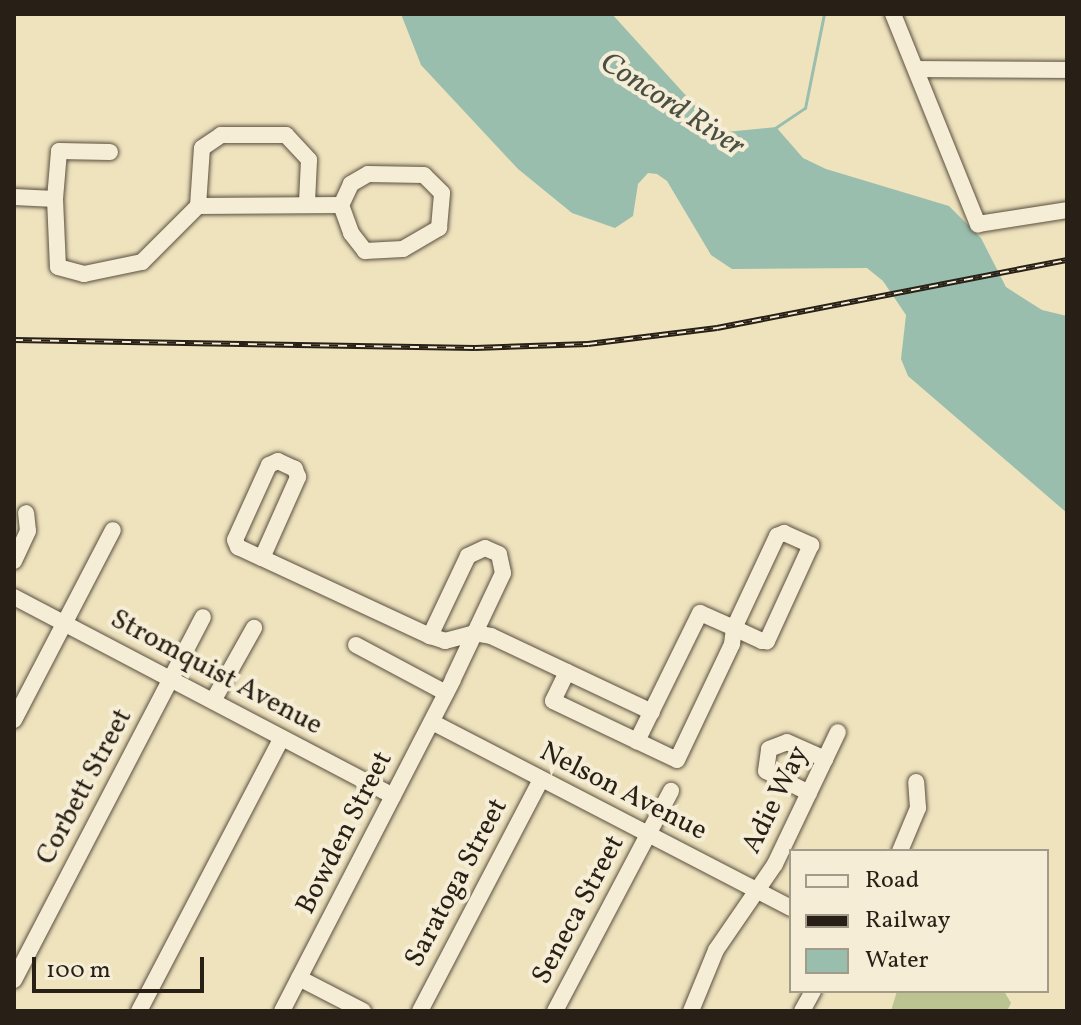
<!DOCTYPE html>
<html>
<head>
<meta charset="utf-8">
<style>
  body { margin:0 }
  #map { position:relative; width:1081px; height:1025px; overflow:hidden; background:#efe3be; font-family:Vollkorn,serif }
  div>[style] { position:absolute }
  [style*='--x'] { left:calc(var(--x)*1px); top:calc(var(--y)*1px); width:calc(var(--w)*1px); rotate:calc(var(--a)*1deg) }
  .green>* { inset:0; background:#bbc390 }
  .water>* { inset:0; background:#9abeae }
  .stream>* { height:3px; margin:-1.5px; padding:0 1.5px; transform-origin:1.5px; border-radius:1.5px; background:#9abeae }
  .roads { filter:drop-shadow(0 0 2px #5a5040) drop-shadow(0 0 2px #5a5040) }
  .minor>* { height:16px; margin:-8px; padding:0 8px; transform-origin:8px; border-radius:8px; background:#f5edd5 }
  .rail>* { height:6px; margin-top:-3px; transform-origin:0; background:repeating-linear-gradient(90deg,#f5edd5 0 9px,#281f16 0 18px); box-sizing:border-box; border-block:2px solid #281f16 }
  span { translate:-50% -50%; white-space:nowrap; text-align:center; line-height:1.15; -webkit-text-stroke:8px #f5edd5; paint-order:stroke }
  .street-label { font-size:28px; color:#281f16 }
  .water-label { font-size:30px; color:#4a4f44; font-style:italic }
  .frame { position:absolute; inset:0; border:16px solid #281f16; pointer-events:none }
  .legend { position:absolute; left:789px; top:849px; width:260px; height:144px; box-sizing:border-box; background:#f5edd5; border:2px solid #a39b89; margin:0; padding:10px 14px; list-style:none; font-size:24px; color:#281f16 }
  .legend li { display:flex; align-items:center; gap:16px; height:40px }
  .legend b { width:40px; border:2px solid #a39b89 }
  .scale { position:absolute; left:32px; top:957px; width:172px; height:36px; box-sizing:border-box; border:4px solid #281f16; border-top:0; padding-left:10px; font-size:24px; line-height:28px; white-space:nowrap; color:#281f16; -webkit-text-stroke:6px #f5edd5; paint-order:stroke }
</style>
</head>
<body>
<div id="map">
  <div class="green">
    <i style="clip-path:polygon(897px 991px,1004px 991px,1011px 1003px,1007px 1011px,891px 1011px)"></i>
  </div>
  <div class="water">
    <i style="clip-path:polygon(401px 14px,612px 14px,709px 121px,726px 132px,776px 127px,803px 158px,826px 169px,949px 206px,981px 238px,1006px 287px,1042px 310px,1067px 316px,1067px 513px,908px 376px,901px 359px,906px 315px,883px 281px,867px 268px,732px 269px,711px 255px,667px 181px,657px 174px,648px 173px,638px 184px,633px 216px,615px 228px,572px 213px,518px 169px,421px 65px)"></i>
  </div>
  <div class="stream">
    <i style="--x:775;--y:128;--w:36;--a:-34"></i>
    <i style="--x:805;--y:108;--w:96;--a:-78.6"></i>
  </div>
  <div class="roads">
    <div class="minor">
      <i style="--x:893;--y:14;--w:227;--a:68"></i>
      <i style="--x:978;--y:224;--w:90;--a:-8.9"></i>
      <i style="--x:919;--y:69;--w:148;--a:0.4"></i>
      <i style="--x:14;--y:197;--w:41;--a:2.8"></i>
      <i style="--x:55;--y:199;--w:48;--a:-85.2"></i>
      <i style="--x:59;--y:151;--w:51;--a:1.1"></i>
      <i style="--x:55;--y:199;--w:68;--a:87.5"></i>
      <i style="--x:58;--y:267;--w:27;--a:15"></i>
      <i style="--x:84;--y:274;--w:59;--a:-11.7"></i>
      <i style="--x:142;--y:262;--w:79;--a:-45"></i>
      <i style="--x:198;--y:206;--w:143;--a:-0.4"></i>
      <i style="--x:341;--y:205;--w:30;--a:70"></i>
      <i style="--x:351;--y:233;--w:23;--a:52"></i>
      <i style="--x:365;--y:251;--w:38;--a:-3"></i>
      <i style="--x:403;--y:249;--w:42;--a:-30.3"></i>
      <i style="--x:439;--y:228;--w:35;--a:-85"></i>
      <i style="--x:442;--y:193;--w:25;--a:-135"></i>
      <i style="--x:424;--y:175;--w:56;--a:-179"></i>
      <i style="--x:368;--y:174;--w:20;--a:150"></i>
      <i style="--x:351;--y:184;--w:23;--a:115"></i>
      <i style="--x:198;--y:206;--w:58;--a:-86.1"></i>
      <i style="--x:202;--y:148;--w:23;--a:-34"></i>
      <i style="--x:221;--y:135;--w:65;--a:0"></i>
      <i style="--x:286;--y:135;--w:34;--a:47"></i>
      <i style="--x:309;--y:160;--w:43;--a:92.7"></i>
      <i style="--x:262;--y:558;--w:89;--a:-66"></i>
      <i style="--x:298;--y:477;--w:9;--a:-111"></i>
      <i style="--x:295;--y:469;--w:19;--a:-155"></i>
      <i style="--x:278;--y:461;--w:10;--a:156"></i>
      <i style="--x:269;--y:465;--w:82;--a:114.4"></i>
      <i style="--x:235;--y:540;--w:8;--a:67"></i>
      <i style="--x:238;--y:547;--w:26;--a:25"></i>
      <i style="--x:262;--y:558;--w:185;--a:24.9"></i>
      <i style="--x:430;--y:636;--w:16;--a:18"></i>
      <i style="--x:445;--y:641;--w:30;--a:-15"></i>
      <i style="--x:474;--y:633;--w:17;--a:10"></i>
      <i style="--x:491;--y:636;--w:178;--a:25.3"></i>
      <i style="--x:14;--y:561;--w:33;--a:-65"></i>
      <i style="--x:28;--y:531;--w:18;--a:-96"></i>
      <i style="--x:14;--y:597;--w:428;--a:27.7"></i>
      <i style="--x:356;--y:645;--w:102;--a:28.1"></i>
      <i style="--x:567;--y:672;--w:32;--a:116"></i>
      <i style="--x:553;--y:701;--w:93;--a:25.5"></i>
      <i style="--x:637;--y:741;--w:44;--a:25.4"></i>
      <i style="--x:677;--y:760;--w:128;--a:-64.6"></i>
      <i style="--x:732;--y:644;--w:16;--a:-83"></i>
      <i style="--x:734;--y:628;--w:102;--a:-64.9"></i>
      <i style="--x:777;--y:536;--w:8;--a:-23"></i>
      <i style="--x:784;--y:533;--w:30;--a:24"></i>
      <i style="--x:811;--y:545;--w:106;--a:114.6"></i>
      <i style="--x:767;--y:641;--w:5;--a:180"></i>
      <i style="--x:762;--y:641;--w:31;--a:-155"></i>
      <i style="--x:734;--y:628;--w:37;--a:-156"></i>
      <i style="--x:700;--y:613;--w:143;--a:116.2"></i>
      <i style="--x:213;--y:701;--w:84;--a:-60.7"></i>
      <i style="--x:14;--y:720;--w:214;--a:-62.5"></i>
      <i style="--x:432;--y:722;--w:404;--a:27.4"></i>
      <i style="--x:809;--y:793;--w:48;--a:-152.9"></i>
      <i style="--x:766;--y:771;--w:22;--a:-82"></i>
      <i style="--x:769;--y:749;--w:19;--a:-21"></i>
      <i style="--x:787;--y:742;--w:42;--a:24.1"></i>
      <i style="--x:900;--y:851;--w:47;--a:-67.3"></i>
      <i style="--x:918;--y:808;--w:26;--a:-94"></i>
      <i style="--x:299;--y:978;--w:72;--a:27.3"></i>
      <i style="--x:14;--y:980;--w:409;--a:-62.5"></i>
      <i style="--x:139;--y:1011;--w:308;--a:-62.4"></i>
      <i style="--x:282;--y:1011;--w:373;--a:-62.7"></i>
      <i style="--x:453;--y:679;--w:117;--a:-64.7"></i>
      <i style="--x:503;--y:573;--w:19;--a:-102"></i>
      <i style="--x:499;--y:554;--w:15;--a:-157"></i>
      <i style="--x:485;--y:548;--w:19;--a:155"></i>
      <i style="--x:468;--y:556;--w:89;--a:115.4"></i>
      <i style="--x:420;--y:1011;--w:261;--a:-62.4"></i>
      <i style="--x:555;--y:1011;--w:249;--a:-62.2"></i>
      <i style="--x:691;--y:1011;--w:66;--a:-67.7"></i>
      <i style="--x:716;--y:950;--w:104;--a:-55.5"></i>
      <i style="--x:775;--y:864;--w:146;--a:-64.5"></i>
      <i style="--x:802;--y:1011;--w:23;--a:-61"></i>
    </div>
  </div>
  <div class="rail">
    <i style="--x:14;--y:340;--w:461;--a:1"></i>
    <i style="--x:475;--y:348;--w:113;--a:-2"></i>
    <i style="--x:588;--y:344;--w:130;--a:-7.1"></i>
    <i style="--x:717;--y:328;--w:357;--a:-11"></i>
  </div>
  <div class="street-label">
    <span style="left:216px;top:673px;rotate:28deg">Stromquist Avenue</span>
    <span style="left:85px;top:787px;rotate:-62deg">Corbett Street</span>
    <span style="left:623px;top:792px;rotate:27deg">Nelson Avenue</span>
    <span style="left:776px;top:800px;rotate:-64deg">Adie Way</span>
    <span style="left:345px;top:833px;rotate:-63deg">Bowden Street</span>
    <span style="left:457px;top:883px;rotate:-62deg">Saratoga Street</span>
    <span style="left:579px;top:910px;rotate:-62deg">Seneca Street</span>
  </div>
  <div class="water-label">
    <span style="left:672px;top:105px;rotate:33deg">Concord River</span>
  </div>
  <div class="frame"></div>
  <ul class="legend">
  <li><b style="height:10px;background:#f5edd5"></b>Road</li>
  <li><b style="height:10px;background:#281f16"></b>Railway</li>
  <li><b style="height:22px;background:#9abeae"></b>Water</li>
  </ul>
  <div class="scale">100 m</div>
</div>
</body>
</html>
